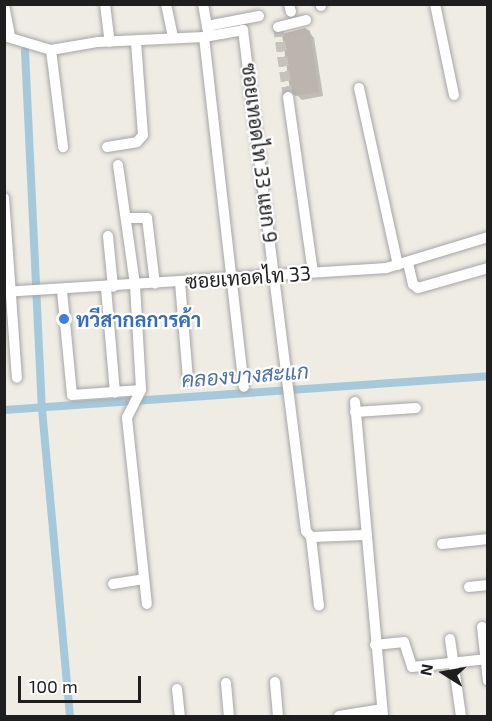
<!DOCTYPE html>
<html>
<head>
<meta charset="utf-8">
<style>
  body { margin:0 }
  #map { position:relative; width:492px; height:721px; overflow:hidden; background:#efece4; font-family:"Exo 2",Sarabun,sans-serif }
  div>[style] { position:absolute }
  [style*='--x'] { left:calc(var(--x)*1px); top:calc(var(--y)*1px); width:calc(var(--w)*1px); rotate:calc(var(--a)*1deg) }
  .shadow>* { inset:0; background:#0003 }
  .canal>* { height:8px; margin:-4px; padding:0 4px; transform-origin:4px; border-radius:4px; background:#a5c9db }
  .building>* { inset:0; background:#bbb5ad }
  .minor-tunnel>* { height:10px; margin-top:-5px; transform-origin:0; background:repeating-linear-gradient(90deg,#c5c3bc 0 10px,transparent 0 15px) }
  .roads { filter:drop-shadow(0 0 2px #a5a5a5) drop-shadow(0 0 2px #a5a5a5) }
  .minor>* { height:10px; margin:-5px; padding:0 5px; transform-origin:5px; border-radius:5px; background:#fff }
  .dots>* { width:16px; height:16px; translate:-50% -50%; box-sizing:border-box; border:3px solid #fff; border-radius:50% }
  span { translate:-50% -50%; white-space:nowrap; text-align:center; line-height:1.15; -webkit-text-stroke:4.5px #fff; paint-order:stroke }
  .street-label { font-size:20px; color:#1e1e1e }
  .shop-label { font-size:20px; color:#366cbe; font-weight:700 }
  .left { translate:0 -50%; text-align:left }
  .water-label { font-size:21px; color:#4c70ab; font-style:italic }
  .frame { position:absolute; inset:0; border:6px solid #1e1e1e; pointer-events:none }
  .north { position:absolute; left:414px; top:643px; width:60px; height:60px; -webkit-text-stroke:4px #fff; paint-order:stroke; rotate:281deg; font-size:16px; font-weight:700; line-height:24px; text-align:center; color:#1e1e1e }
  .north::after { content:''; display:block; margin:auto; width:21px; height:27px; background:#1e1e1e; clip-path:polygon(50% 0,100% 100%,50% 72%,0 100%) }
  .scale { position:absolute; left:18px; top:676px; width:123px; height:27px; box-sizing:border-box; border:3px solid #1e1e1e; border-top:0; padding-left:8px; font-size:18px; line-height:21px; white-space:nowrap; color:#1e1e1e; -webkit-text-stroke:4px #fff; paint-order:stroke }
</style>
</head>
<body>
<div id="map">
  <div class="shadow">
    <i style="clip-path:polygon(309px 32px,314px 38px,323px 96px,302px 100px,297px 95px)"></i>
  </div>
  <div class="canal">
    <i style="--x:25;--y:51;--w:358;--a:87.3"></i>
    <i style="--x:42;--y:409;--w:308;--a:84.8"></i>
    <i style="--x:4;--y:410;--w:485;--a:-4"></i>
  </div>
  <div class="building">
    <i style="clip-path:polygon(305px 28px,310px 31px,319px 92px,295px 96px,290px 90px,282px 34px)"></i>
  </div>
  <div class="minor-tunnel">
    <i style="--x:278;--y:27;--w:71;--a:81.9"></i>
  </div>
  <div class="roads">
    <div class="minor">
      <i style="--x:105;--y:4;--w:38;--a:83"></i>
      <i style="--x:166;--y:4;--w:35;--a:78"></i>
      <i style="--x:203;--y:4;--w:28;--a:80"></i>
      <i style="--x:289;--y:4;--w:8;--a:76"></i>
      <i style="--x:321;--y:4;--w:2;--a:90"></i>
      <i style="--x:435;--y:4;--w:93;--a:78.2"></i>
      <i style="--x:4;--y:5;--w:31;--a:79"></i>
      <i style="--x:207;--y:26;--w:53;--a:-10.9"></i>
      <i style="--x:278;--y:27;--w:29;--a:-14"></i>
      <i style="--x:4;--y:36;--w:49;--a:16.6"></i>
      <i style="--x:51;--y:50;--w:48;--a:-9.7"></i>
      <i style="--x:98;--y:42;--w:106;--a:-2.7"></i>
      <i style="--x:204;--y:37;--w:40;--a:-10"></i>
      <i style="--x:243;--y:30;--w:505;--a:82.83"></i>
      <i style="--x:306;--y:531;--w:8;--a:50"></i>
      <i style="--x:311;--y:537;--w:53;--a:-2.2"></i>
      <i style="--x:204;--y:37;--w:352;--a:83.5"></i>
      <i style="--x:51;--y:50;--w:98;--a:82.9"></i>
      <i style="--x:359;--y:88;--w:181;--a:77.6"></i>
      <i style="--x:288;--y:97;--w:177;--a:81.9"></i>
      <i style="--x:107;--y:147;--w:30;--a:-9"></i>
      <i style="--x:137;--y:142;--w:9;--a:-49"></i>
      <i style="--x:143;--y:135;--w:94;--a:-94.3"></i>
      <i style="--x:118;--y:165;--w:121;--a:81.9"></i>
      <i style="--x:135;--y:285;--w:105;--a:86.7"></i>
      <i style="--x:141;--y:390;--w:31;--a:117"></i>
      <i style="--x:127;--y:418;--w:187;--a:83.9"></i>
      <i style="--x:4;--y:198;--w:180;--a:85.9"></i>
      <i style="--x:127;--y:218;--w:20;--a:0"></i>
      <i style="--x:147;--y:218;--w:66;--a:83.1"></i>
      <i style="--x:108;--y:236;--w:51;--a:84.4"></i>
      <i style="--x:408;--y:263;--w:22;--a:77"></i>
      <i style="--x:413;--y:284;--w:6;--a:39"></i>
      <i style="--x:418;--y:288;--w:73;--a:-15.9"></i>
      <i style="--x:180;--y:282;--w:98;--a:85.3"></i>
      <i style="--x:106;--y:288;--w:105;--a:85.1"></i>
      <i style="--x:62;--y:291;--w:104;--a:84.5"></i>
      <i style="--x:72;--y:395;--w:69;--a:-4.1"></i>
      <i style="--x:4;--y:292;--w:383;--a:-3.6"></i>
      <i style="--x:386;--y:268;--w:107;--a:-16.9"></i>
      <i style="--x:355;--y:402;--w:315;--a:84.9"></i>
      <i style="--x:355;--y:412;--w:61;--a:-3.8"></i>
      <i style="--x:311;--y:537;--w:69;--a:83.4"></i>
      <i style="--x:442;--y:544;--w:46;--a:-6.2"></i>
      <i style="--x:113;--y:584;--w:31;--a:-9"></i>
      <i style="--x:469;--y:587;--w:19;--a:-6"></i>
      <i style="--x:482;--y:627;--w:54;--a:83.7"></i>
      <i style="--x:450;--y:639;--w:78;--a:81.9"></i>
      <i style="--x:375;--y:645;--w:29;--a:-6"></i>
      <i style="--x:404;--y:642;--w:26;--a:72"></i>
      <i style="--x:412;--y:667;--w:76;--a:-6"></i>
      <i style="--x:275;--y:682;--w:34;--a:85"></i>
      <i style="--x:226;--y:683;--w:33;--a:85"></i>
      <i style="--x:177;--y:689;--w:27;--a:84"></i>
      <i style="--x:339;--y:716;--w:44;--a:-9.2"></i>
    </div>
  </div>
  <div class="dots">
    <i style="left:64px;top:319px;background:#3f7fe0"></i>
  </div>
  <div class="street-label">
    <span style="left:260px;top:153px;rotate:83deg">ซอยเทอดไท 33 แยก 9</span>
    <span style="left:248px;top:277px;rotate:-4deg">ซอยเทอดไท 33</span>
  </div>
  <div class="shop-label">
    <span class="left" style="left:76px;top:319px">ทวีสากลการค้า</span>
  </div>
  <div class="water-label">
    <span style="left:245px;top:375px;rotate:-4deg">คลองบางสะแก</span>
  </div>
  <div class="frame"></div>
  <div class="north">N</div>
  <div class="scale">100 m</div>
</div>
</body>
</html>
